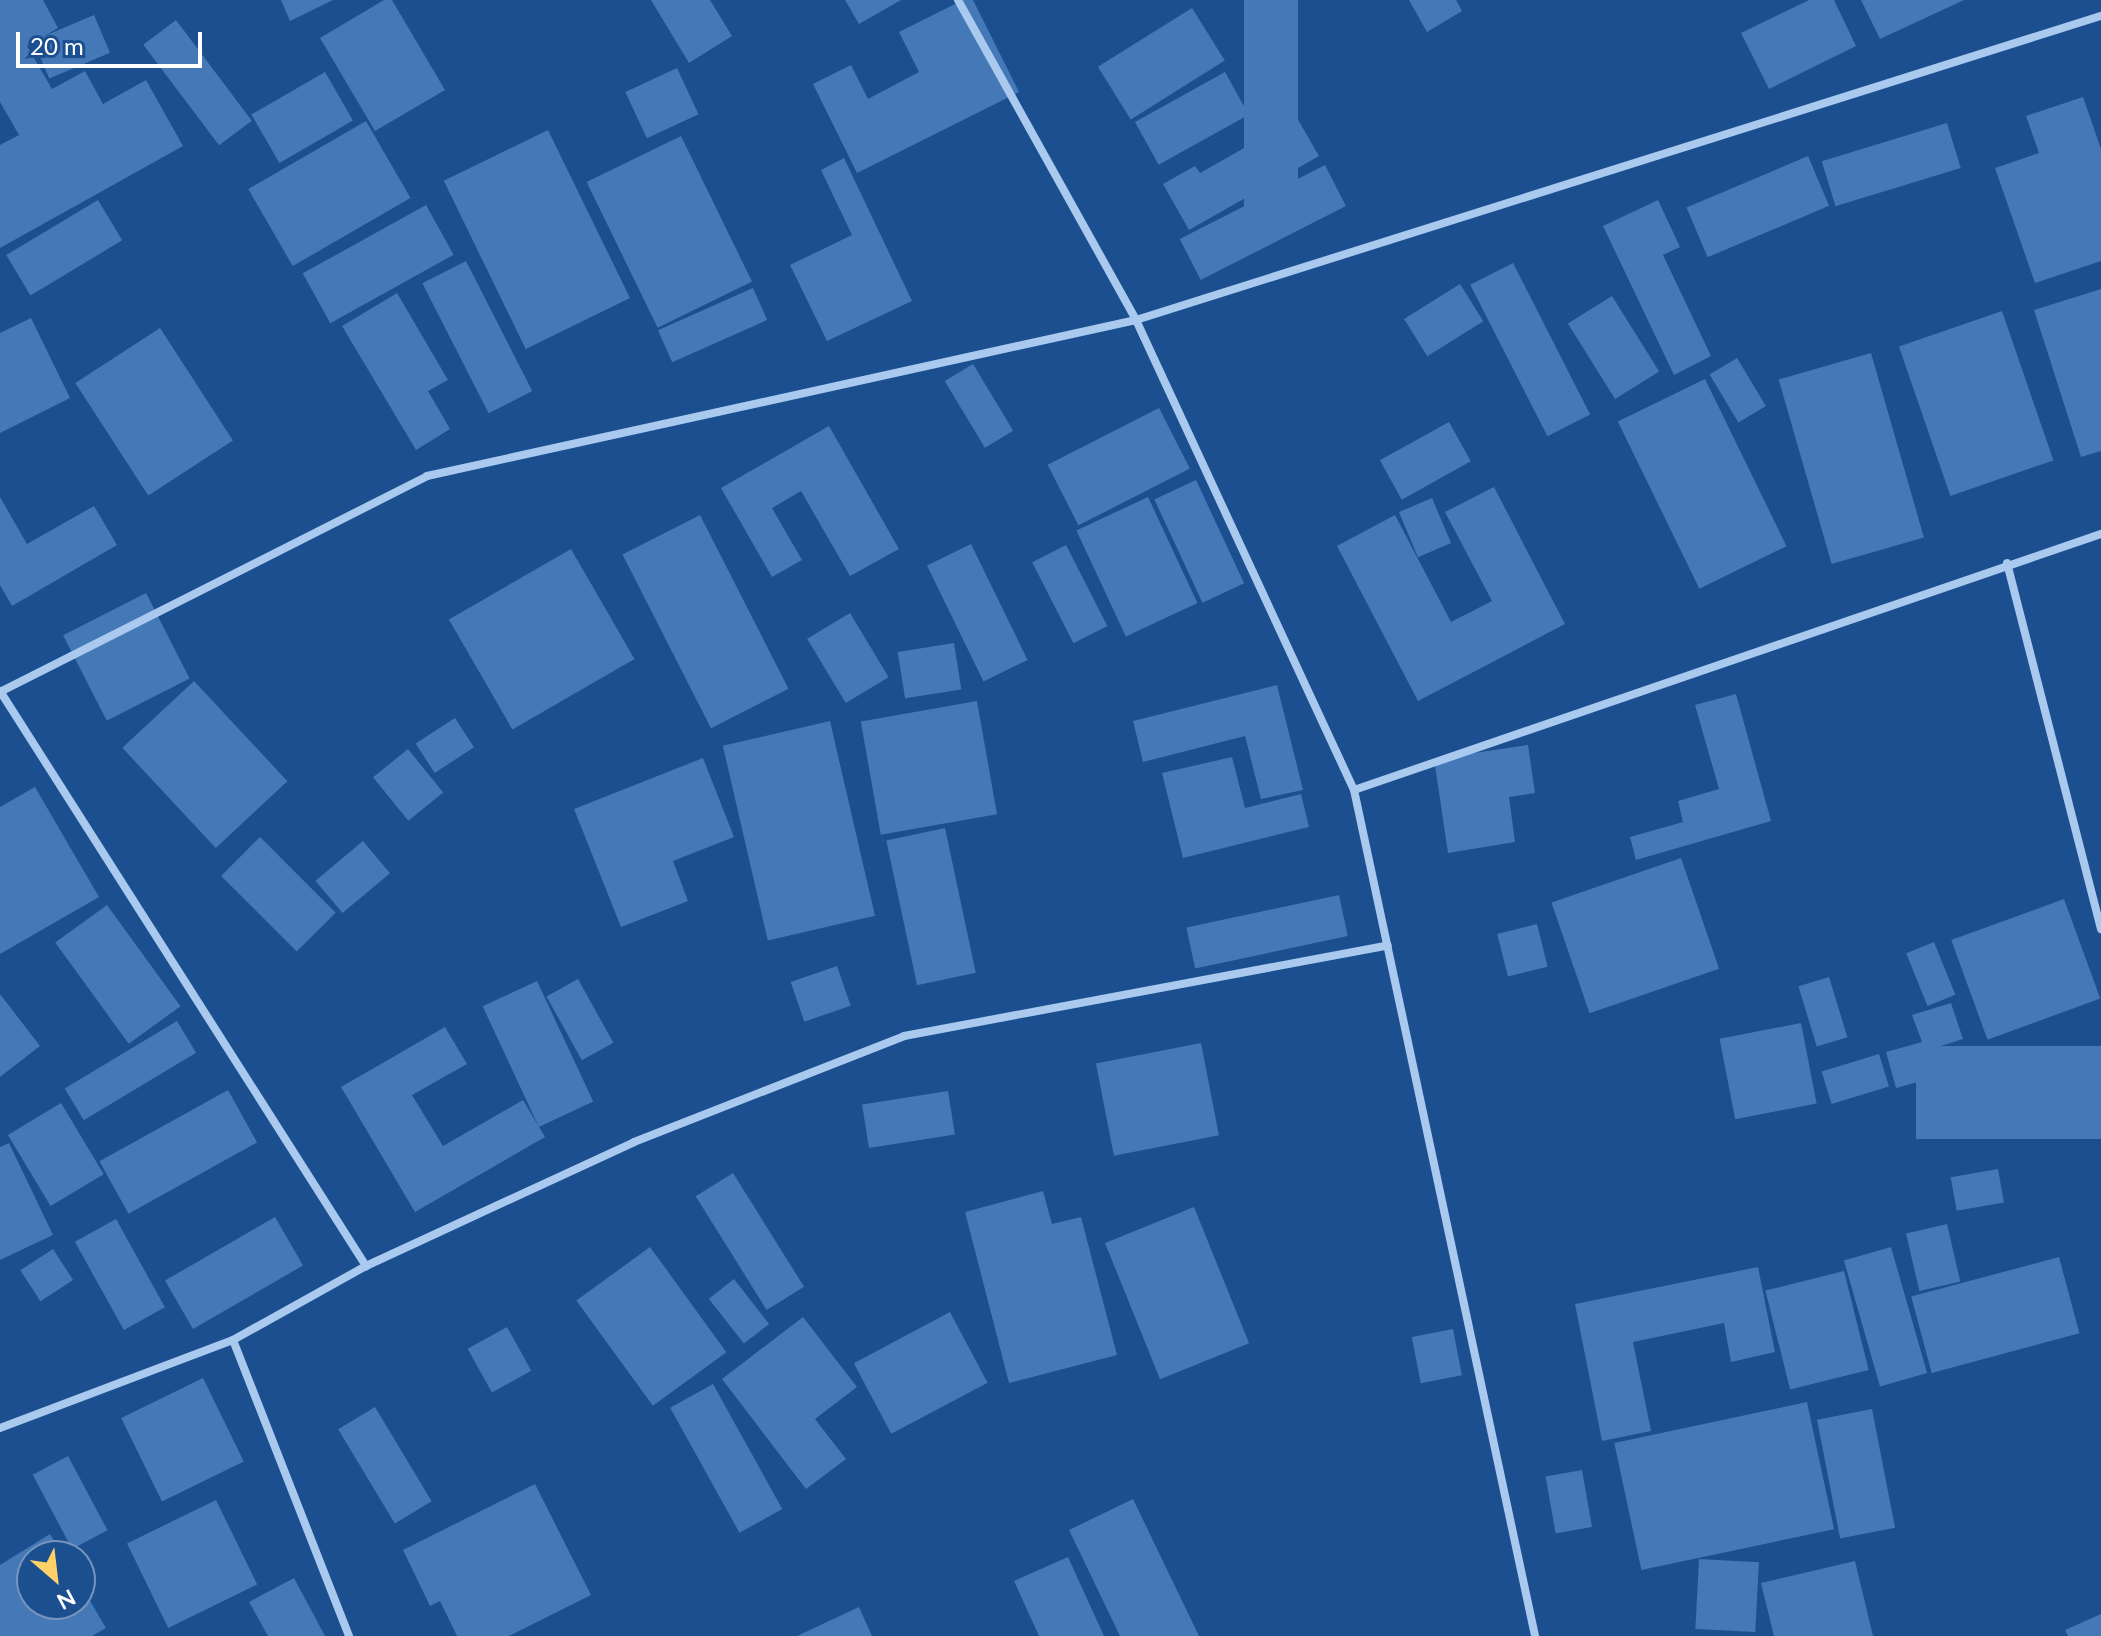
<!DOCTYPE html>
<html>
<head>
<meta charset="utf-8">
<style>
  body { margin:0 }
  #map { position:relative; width:2101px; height:1636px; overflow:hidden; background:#1b4f8f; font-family:Lato,sans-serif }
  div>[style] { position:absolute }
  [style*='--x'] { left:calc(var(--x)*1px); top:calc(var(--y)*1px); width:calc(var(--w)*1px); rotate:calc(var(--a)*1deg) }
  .building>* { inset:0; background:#4478b7; transform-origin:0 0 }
  .street>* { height:8px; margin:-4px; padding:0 4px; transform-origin:4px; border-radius:4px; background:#a9c9ee }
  span { translate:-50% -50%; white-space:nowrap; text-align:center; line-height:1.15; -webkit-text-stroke:6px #1b4f8f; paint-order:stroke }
  .north { position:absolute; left:16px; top:1540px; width:80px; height:80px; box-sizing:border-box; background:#1b4f8f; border:2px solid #7695bc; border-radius:50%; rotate:152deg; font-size:22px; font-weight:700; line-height:32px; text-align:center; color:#fff }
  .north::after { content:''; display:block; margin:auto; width:28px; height:36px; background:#ffd166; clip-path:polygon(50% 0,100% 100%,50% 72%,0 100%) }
  .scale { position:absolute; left:16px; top:32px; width:186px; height:36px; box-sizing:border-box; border:4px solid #fff; border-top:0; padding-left:10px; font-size:24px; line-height:28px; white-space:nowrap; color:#fff; -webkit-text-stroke:6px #1b4f8f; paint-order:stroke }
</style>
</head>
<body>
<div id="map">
  <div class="building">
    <i style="clip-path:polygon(0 0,43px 0,58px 28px,27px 46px,52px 89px,85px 71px,103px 104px,146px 80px,183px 146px,0 248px,0 145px,19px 135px,0 102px)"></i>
    <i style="clip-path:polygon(281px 0,333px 0,290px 21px)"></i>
    <i style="clip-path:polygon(384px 0,392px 0,445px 90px,375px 131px,320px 38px)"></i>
    <i style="clip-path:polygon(651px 0,710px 0,732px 36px,689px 63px)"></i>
    <i style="clip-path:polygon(845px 0,901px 0,859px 24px)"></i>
    <i style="clip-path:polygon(963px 0,973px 0,1019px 92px,857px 173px,813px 84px,851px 65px,868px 99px,919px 72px,899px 32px)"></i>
    <i style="left:1244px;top:0;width:54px;height:220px"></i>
    <i style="clip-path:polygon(1409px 0,1456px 0,1462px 11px,1427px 32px)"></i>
    <i style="clip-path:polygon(1809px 0,1834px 0,1856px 46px,1769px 89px,1741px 33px)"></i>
    <i style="clip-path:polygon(1861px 0,1964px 0,1880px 39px)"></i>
    <i style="left:1192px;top:8px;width:62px;height:111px;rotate:58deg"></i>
    <i style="left:94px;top:15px;width:41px;height:66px;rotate:67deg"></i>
    <i style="left:176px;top:20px;width:126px;height:41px;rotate:53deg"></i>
    <i style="left:677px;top:68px;width:51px;height:57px;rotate:65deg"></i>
    <i style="left:325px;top:72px;width:56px;height:85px;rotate:60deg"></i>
    <i style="left:1225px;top:72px;width:49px;height:103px;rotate:61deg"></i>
    <i style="clip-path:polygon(2083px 97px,2101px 149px,2101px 261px,2035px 283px,1995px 168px,2039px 153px,2026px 116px)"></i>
    <i style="clip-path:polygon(1297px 118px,1319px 156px,1189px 230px,1163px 184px,1195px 166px,1200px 173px)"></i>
    <i style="left:366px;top:121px;width:89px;height:136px;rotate:60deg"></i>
    <i style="left:1947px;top:123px;width:47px;height:131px;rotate:73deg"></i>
    <i style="left:548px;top:130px;width:187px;height:116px;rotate:64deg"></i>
    <i style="left:681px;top:136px;width:162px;height:105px;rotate:64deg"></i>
    <i style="left:1808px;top:156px;width:54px;height:132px;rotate:67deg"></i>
    <i style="clip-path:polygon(844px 158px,912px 301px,827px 341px,790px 265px,852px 235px,821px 170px)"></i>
    <i style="left:1325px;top:165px;width:46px;height:163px;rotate:63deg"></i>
    <i style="left:98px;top:200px;width:47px;height:107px;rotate:59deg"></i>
    <i style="clip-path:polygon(1658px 200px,1680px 247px,1663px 255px,1711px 356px,1674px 375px,1603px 226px)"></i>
    <i style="left:426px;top:205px;width:57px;height:141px;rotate:61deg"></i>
    <i style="left:466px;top:261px;width:146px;height:49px;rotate:63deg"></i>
    <i style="left:1513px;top:263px;width:170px;height:48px;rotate:63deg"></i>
    <i style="left:1460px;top:284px;width:44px;height:66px;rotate:58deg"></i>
    <i style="left:753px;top:288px;width:35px;height:104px;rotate:66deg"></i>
    <i style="clip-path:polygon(2101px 289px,2101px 451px,2081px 457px,2034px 310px)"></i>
    <i style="clip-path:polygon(397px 293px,448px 380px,428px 391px,450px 429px,416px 450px,342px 326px)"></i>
    <i style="left:1612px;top:296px;width:89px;height:52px;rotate:58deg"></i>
    <i style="left:2002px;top:311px;width:158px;height:109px;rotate:71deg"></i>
    <i style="clip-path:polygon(31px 318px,70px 398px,0 433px,0 333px)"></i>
    <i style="left:160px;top:328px;width:134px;height:101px;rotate:57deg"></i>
    <i style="left:1871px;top:353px;width:192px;height:96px;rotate:74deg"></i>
    <i style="left:1737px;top:358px;width:56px;height:32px;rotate:59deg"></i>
    <i style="left:973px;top:364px;width:78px;height:33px;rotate:59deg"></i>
    <i style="left:1705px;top:379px;width:186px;height:97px;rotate:64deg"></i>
    <i style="left:1159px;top:408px;width:68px;height:125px;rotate:63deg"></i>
    <i style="left:1449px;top:422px;width:45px;height:79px;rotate:61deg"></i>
    <i style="clip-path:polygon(829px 426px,899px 549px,850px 576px,801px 491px,772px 508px,802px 560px,772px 577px,721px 488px)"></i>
    <i style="left:1196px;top:480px;width:114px;height:46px;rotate:65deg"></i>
    <i style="clip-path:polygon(1494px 487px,1565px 624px,1418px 701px,1337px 546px,1395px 515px,1451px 622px,1492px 601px,1445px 512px)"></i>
    <i style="clip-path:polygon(0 497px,27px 544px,94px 506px,117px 545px,12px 606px,0 585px)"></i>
    <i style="left:1148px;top:497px;width:117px;height:79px;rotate:65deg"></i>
    <i style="left:1432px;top:498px;width:49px;height:36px;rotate:67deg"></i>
    <i style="left:700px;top:515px;width:195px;height:87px;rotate:63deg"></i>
    <i style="left:971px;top:544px;width:129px;height:49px;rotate:64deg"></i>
    <i style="left:1066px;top:545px;width:91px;height:38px;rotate:63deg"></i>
    <i style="left:571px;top:549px;width:127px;height:141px;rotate:60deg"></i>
    <i style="left:146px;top:593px;width:96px;height:93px;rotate:63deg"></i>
    <i style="left:850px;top:613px;width:75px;height:50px;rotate:59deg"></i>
    <i style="left:954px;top:643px;width:47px;height:57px;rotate:81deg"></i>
    <i style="left:194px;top:681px;width:137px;height:98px;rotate:47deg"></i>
    <i style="clip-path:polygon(1277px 685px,1303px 790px,1261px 799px,1245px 736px,1143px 762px,1133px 721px)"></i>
    <i style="clip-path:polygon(1736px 694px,1771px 821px,1636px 860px,1630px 837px,1683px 822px,1678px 801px,1719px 789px,1695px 705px)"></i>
    <i style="left:977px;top:701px;width:115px;height:118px;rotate:80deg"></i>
    <i style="left:455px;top:718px;width:35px;height:47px;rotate:57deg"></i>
    <i style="left:830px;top:721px;width:200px;height:110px;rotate:77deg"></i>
    <i style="clip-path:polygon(1528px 745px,1535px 793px,1509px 797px,1515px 842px,1448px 853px,1434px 759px)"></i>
    <i style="left:408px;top:749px;width:56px;height:45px;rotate:51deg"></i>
    <i style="clip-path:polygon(1232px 757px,1245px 808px,1301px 794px,1309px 827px,1183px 858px,1162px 773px)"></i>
    <i style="clip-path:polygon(703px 758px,734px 837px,673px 861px,688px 901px,621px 927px,574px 809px)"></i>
    <i style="clip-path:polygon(35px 787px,99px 897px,0 954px,0 807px)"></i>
    <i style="left:945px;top:828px;width:148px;height:60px;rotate:78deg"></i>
    <i style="left:260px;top:837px;width:107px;height:55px;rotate:45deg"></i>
    <i style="left:363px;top:841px;width:42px;height:62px;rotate:50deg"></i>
    <i style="left:1681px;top:858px;width:117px;height:137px;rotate:71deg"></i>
    <i style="left:1339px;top:895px;width:42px;height:156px;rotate:78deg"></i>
    <i style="left:2064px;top:899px;width:106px;height:120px;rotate:70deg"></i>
    <i style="left:107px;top:905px;width:125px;height:64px;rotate:54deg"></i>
    <i style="left:1537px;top:924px;width:44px;height:41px;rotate:76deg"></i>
    <i style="left:1934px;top:942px;width:57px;height:30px;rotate:68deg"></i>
    <i style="left:837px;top:966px;width:42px;height:49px;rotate:71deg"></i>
    <i style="left:1829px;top:977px;width:63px;height:32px;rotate:73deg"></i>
    <i style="left:578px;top:979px;width:73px;height:36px;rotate:61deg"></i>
    <i style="left:537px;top:981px;width:133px;height:60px;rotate:65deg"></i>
    <i style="clip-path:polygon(0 994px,40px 1046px,0 1077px)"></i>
    <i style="clip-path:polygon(1951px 1003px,1963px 1039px,1925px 1051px,1932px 1078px,1896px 1088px,1886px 1052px,1922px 1042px,1912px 1015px)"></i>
    <i style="left:177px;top:1021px;width:37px;height:131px;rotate:59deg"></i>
    <i style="left:1801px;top:1023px;width:82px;height:83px;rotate:79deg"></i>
    <i style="clip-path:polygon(445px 1027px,467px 1064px,412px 1095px,443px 1146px,523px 1100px,545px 1137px,415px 1212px,341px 1087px)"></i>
    <i style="left:1201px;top:1043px;width:94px;height:107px;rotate:79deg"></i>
    <i style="left:2101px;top:1046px;width:93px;height:185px;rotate:90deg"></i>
    <i style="left:1879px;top:1054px;width:34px;height:60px;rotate:73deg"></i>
    <i style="left:228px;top:1090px;width:60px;height:147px;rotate:61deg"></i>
    <i style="left:948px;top:1091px;width:44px;height:87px;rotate:81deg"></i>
    <i style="left:61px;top:1103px;width:83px;height:62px;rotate:59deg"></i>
    <i style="clip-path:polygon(9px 1143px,53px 1235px,0 1260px,0 1147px)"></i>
    <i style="left:1998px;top:1169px;width:34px;height:48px;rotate:80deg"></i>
    <i style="left:733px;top:1173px;width:134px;height:44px;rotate:58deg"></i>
    <i style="clip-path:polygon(1043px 1191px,1052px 1224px,1081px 1217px,1117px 1355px,1009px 1383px,965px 1212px)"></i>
    <i style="left:1194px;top:1207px;width:147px;height:96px;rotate:68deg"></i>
    <i style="left:275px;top:1217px;width:56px;height:127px;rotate:60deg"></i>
    <i style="left:116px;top:1219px;width:101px;height:47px;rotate:61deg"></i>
    <i style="left:1947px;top:1224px;width:59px;height:42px;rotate:77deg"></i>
    <i style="left:650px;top:1247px;width:130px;height:91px;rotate:54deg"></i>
    <i style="left:1891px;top:1247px;width:131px;height:49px;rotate:74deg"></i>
    <i style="left:53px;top:1249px;width:37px;height:39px;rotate:57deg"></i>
    <i style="left:2059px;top:1257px;width:79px;height:153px;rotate:75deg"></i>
    <i style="clip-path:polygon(1758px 1267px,1775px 1352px,1731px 1362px,1724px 1323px,1633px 1342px,1651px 1431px,1602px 1441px,1575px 1304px)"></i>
    <i style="left:1844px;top:1271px;width:102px;height:81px;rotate:76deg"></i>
    <i style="left:734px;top:1279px;width:57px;height:32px;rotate:52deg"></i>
    <i style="left:950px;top:1312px;width:80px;height:109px;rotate:62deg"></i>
    <i style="clip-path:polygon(803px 1317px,857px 1387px,815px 1419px,846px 1459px,806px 1489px,722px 1379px)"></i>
    <i style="left:507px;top:1327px;width:50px;height:45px;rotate:61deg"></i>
    <i style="left:1453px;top:1329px;width:47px;height:42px;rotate:79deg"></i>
    <i style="left:203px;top:1378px;width:93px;height:91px;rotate:64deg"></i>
    <i style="left:713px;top:1384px;width:143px;height:49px;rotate:61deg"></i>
    <i style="left:1807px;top:1402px;width:130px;height:197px;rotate:78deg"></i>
    <i style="left:375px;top:1407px;width:110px;height:43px;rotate:59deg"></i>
    <i style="left:1872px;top:1409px;width:121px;height:56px;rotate:79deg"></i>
    <i style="left:68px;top:1456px;width:84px;height:40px;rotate:62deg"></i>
    <i style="left:1582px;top:1470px;width:58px;height:37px;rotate:80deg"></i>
    <i style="clip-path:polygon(535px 1484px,591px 1595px,509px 1636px,457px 1636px,440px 1601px,430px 1606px,403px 1550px)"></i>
    <i style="clip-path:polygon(1133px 1499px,1199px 1636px,1120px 1636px,1069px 1530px)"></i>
    <i style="left:216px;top:1500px;width:94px;height:99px;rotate:64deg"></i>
    <i style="clip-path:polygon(50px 1534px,63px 1556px,32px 1556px,32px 1604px,80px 1604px,80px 1584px,106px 1628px,92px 1636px,0 1636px,0 1565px)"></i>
    <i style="clip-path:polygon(1068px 1557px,1104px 1636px,1039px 1636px,1014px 1581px)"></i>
    <i style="left:1699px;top:1559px;width:60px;height:70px;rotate:3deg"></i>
    <i style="clip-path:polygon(1855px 1561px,1873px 1636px,1774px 1636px,1761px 1583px)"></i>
    <i style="clip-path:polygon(294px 1578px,325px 1636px,268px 1636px,249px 1602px)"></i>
    <i style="clip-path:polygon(859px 1607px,872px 1636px,797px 1636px)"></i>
    <i style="clip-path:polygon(2101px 1614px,2101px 1636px,2068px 1636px,2065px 1630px)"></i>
  </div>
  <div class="street">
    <i style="--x:958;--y:0;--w:366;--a:60.9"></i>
    <i style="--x:1136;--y:320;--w:518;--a:65.12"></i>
    <i style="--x:1354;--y:790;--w:865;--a:77.92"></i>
    <i style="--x:2007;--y:563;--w:378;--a:75.6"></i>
    <i style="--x:0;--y:691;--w:682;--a:57.52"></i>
    <i style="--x:0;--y:692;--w:479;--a:-26.8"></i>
    <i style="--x:427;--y:476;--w:726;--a:-12.41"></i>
    <i style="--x:1136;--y:320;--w:1012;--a:-17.49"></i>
    <i style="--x:1354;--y:790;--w:790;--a:-18.92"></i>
    <i style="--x:233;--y:1340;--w:318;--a:68.6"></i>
    <i style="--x:0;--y:1428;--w:249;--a:-20.7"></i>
    <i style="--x:233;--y:1340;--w:152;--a:-29.1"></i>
    <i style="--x:366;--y:1266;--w:295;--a:-24.8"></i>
    <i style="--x:634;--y:1142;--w:290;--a:-21.4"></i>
    <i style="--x:904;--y:1036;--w:492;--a:-10.6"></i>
  </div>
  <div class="north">N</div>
  <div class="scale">20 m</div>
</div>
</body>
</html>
